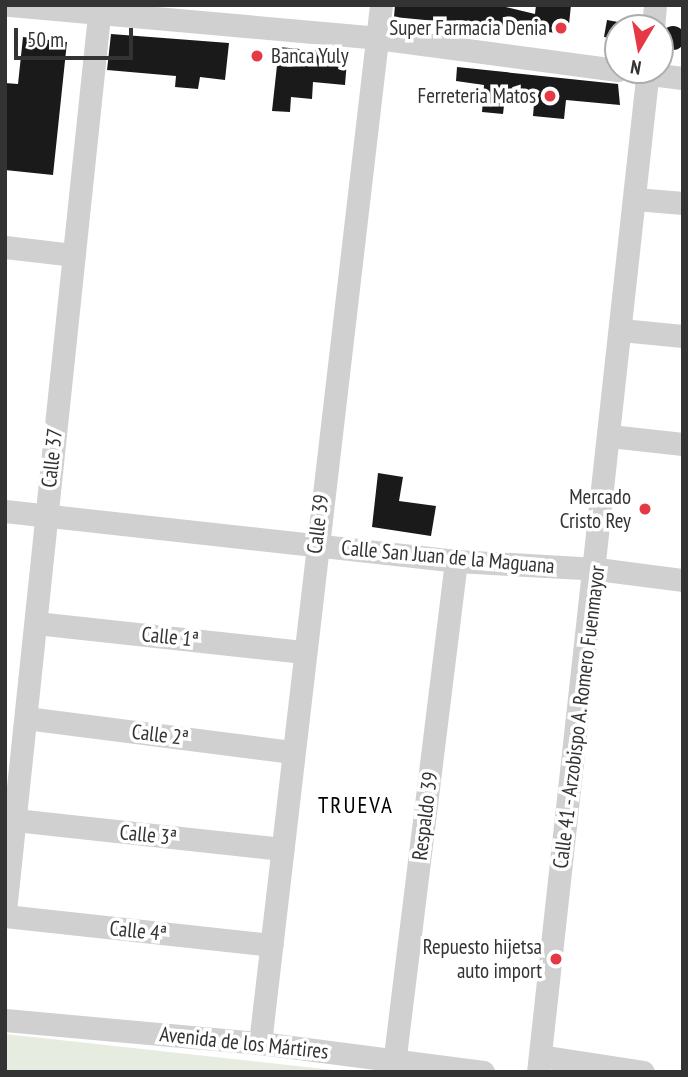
<!DOCTYPE html>
<html>
<head>
<meta charset="utf-8">
<style>
  body { margin:0 }
  #map { position:relative; width:688px; height:1077px; overflow:hidden; background:#fff; font-family:"PT Sans Narrow",sans-serif }
  div>[style] { position:absolute }
  [style*='--x'] { left:calc(var(--x)*1px); top:calc(var(--y)*1px); width:calc(var(--w)*1px); rotate:calc(var(--a)*1deg) }
  .green>* { inset:0; background:#e6ecdf }
  .building>* { inset:0; background:#1a1a1a }
  .round { border-radius:50% }
  .minor>* { height:23px; margin:-11.5px; padding:0 11.5px; transform-origin:11.5px; border-radius:11.5px; background:#d0d0d0 }
  .dots>* { width:19px; height:19px; translate:-50% -50%; box-sizing:border-box; border:4px solid #fff; border-radius:50% }
  span { translate:-50% -50%; white-space:nowrap; text-align:center; line-height:1.15; -webkit-text-stroke:7px #fff; paint-order:stroke }
  .poi-label { font-size:21px; color:#333 }
  .right { translate:-100% -50%; text-align:right }
  .left { translate:0 -50%; text-align:left }
  .street-label { font-size:21px; color:#333 }
  .neighbourhood-label { font-size:23px; color:#000; letter-spacing:2px }
  .frame { position:absolute; inset:0; border:7px solid #333; pointer-events:none }
  .north { position:absolute; left:604px; top:14px; width:70px; height:70px; box-sizing:border-box; background:#fff; border:2px solid #adadad; border-radius:50%; rotate:190deg; font-size:19px; font-weight:700; line-height:28px; text-align:center; color:#333 }
  .north::after { content:''; display:block; margin:auto; width:24px; height:32px; background:#e63946; clip-path:polygon(50% 0,100% 100%,50% 72%,0 100%) }
  .scale { position:absolute; left:14px; top:28px; width:119px; height:32px; box-sizing:border-box; border:4px solid #333; border-top:0; padding-left:9px; font-size:21px; line-height:24px; white-space:nowrap; color:#333; -webkit-text-stroke:5px #fff; paint-order:stroke }
</style>
</head>
<body>
<div id="map">
  <div class="green">
    <i style="clip-path:polygon(5px 1034px,351px 1072px,5px 1072px)"></i>
  </div>
  <div class="building">
    <i style="clip-path:polygon(395px 5px,497px 5px,535px 14px,536px 5px,571px 5px,568px 34px,394px 17px)"></i>
    <i style="clip-path:polygon(607px 20px,618px 22px,618px 39px,604px 37px)"></i>
    <i class="round" style="left:661px;top:26px;width:24px;height:24px"></i>
    <i style="clip-path:polygon(111px 34px,229px 43px,225px 80px,200px 77px,198px 89px,175px 87px,176px 76px,107px 70px)"></i>
    <i style="clip-path:polygon(23px 37px,67px 42px,53px 175px,5px 170px,5px 83px,18px 84px)"></i>
    <i style="clip-path:polygon(279px 47px,341px 53px,347px 60px,345px 85px,313px 82px,312px 99px,291px 97px,290px 112px,272px 111px)"></i>
    <i style="clip-path:polygon(457px 67px,618px 84px,620px 105px,566px 100px,564px 119px,533px 116px,535px 92px,506px 89px,503px 114px,482px 112px,484px 85px,456px 81px)"></i>
    <i style="clip-path:polygon(378px 473px,403px 477px,399px 501px,436px 506px,431px 536px,372px 527px)"></i>
  </div>
  <div class="minor">
    <i style="--x:10;--y:5;--w:368;--a:5.1"></i>
    <i style="--x:377;--y:38;--w:243;--a:7.6"></i>
    <i style="--x:653;--y:28;--w:23;--a:-85"></i>
    <i style="--x:634;--y:72;--w:49;--a:7"></i>
    <i style="--x:635;--y:199;--w:48;--a:4.8"></i>
    <i style="--x:5;--y:247;--w:68;--a:6.7"></i>
    <i style="--x:621;--y:330;--w:62;--a:5.5"></i>
    <i style="--x:610;--y:436;--w:73;--a:6.3"></i>
    <i style="--x:5;--y:511;--w:454;--a:6.3"></i>
    <i style="--x:456;--y:561;--w:141;--a:3.2"></i>
    <i style="--x:597;--y:569;--w:87;--a:7.3"></i>
    <i style="--x:36;--y:623;--w:270;--a:6.2"></i>
    <i style="--x:26;--y:718;--w:269;--a:7.3"></i>
    <i style="--x:15;--y:820;--w:269;--a:6.2"></i>
    <i style="--x:5;--y:911;--w:911;--a:-84.01"></i>
    <i style="--x:5;--y:916;--w:268;--a:6.2"></i>
    <i style="--x:5;--y:1020;--w:256;--a:5.2"></i>
    <i style="--x:260;--y:1043;--w:225;--a:7.4"></i>
    <i style="--x:260;--y:1043;--w:1045;--a:-83.35"></i>
    <i style="--x:540;--y:1056;--w:104;--a:8.8"></i>
    <i style="--x:393;--y:1072;--w:515;--a:-82.97"></i>
    <i style="--x:538;--y:1072;--w:1008;--a:-83.74"></i>
  </div>
  <div class="dots">
    <i style="left:561px;top:28px;background:#e63946"></i>
    <i style="left:257px;top:56px;background:#e63946"></i>
    <i style="left:550px;top:96px;background:#e63946"></i>
    <i style="left:645px;top:509px;background:#e63946"></i>
    <i style="left:556px;top:959px;background:#e63946"></i>
  </div>
  <div class="poi-label">
    <span class="right" style="left:547px;top:28px">Super Farmacia Denia</span>
    <span class="left" style="left:271px;top:56px">Banca Yuly</span>
    <span class="right" style="left:536px;top:96px">Ferreteria Matos</span>
    <span class="right" style="left:631px;top:509px">Mercado<br>Cristo Rey</span>
    <span class="right" style="left:542px;top:959px">Repuesto hijetsa<br>auto import</span>
  </div>
  <div class="street-label">
    <span style="left:52px;top:458px;rotate:-84deg">Calle 37</span>
    <span style="left:318px;top:524px;rotate:-83deg">Calle 39</span>
    <span style="left:448px;top:557px;rotate:5deg">Calle San Juan de la Maguana</span>
    <span style="left:170px;top:637px;rotate:6deg">Calle 1ª</span>
    <span style="left:579px;top:717px;rotate:-83deg">Calle 41 - Arzobispo A. Romero Fuenmayor</span>
    <span style="left:160px;top:735px;rotate:7deg">Calle 2ª</span>
    <span style="left:425px;top:816px;rotate:-83deg">Respaldo 39</span>
    <span style="left:148px;top:835px;rotate:6deg">Calle 3ª</span>
    <span style="left:138px;top:931px;rotate:6deg">Calle 4ª</span>
    <span style="left:244px;top:1043px;rotate:6deg">Avenida de los Mártires</span>
  </div>
  <div class="neighbourhood-label">
    <span style="left:356px;top:805px">TRUEVA</span>
  </div>
  <div class="frame"></div>
  <div class="north">N</div>
  <div class="scale">50 m</div>
</div>
</body>
</html>
